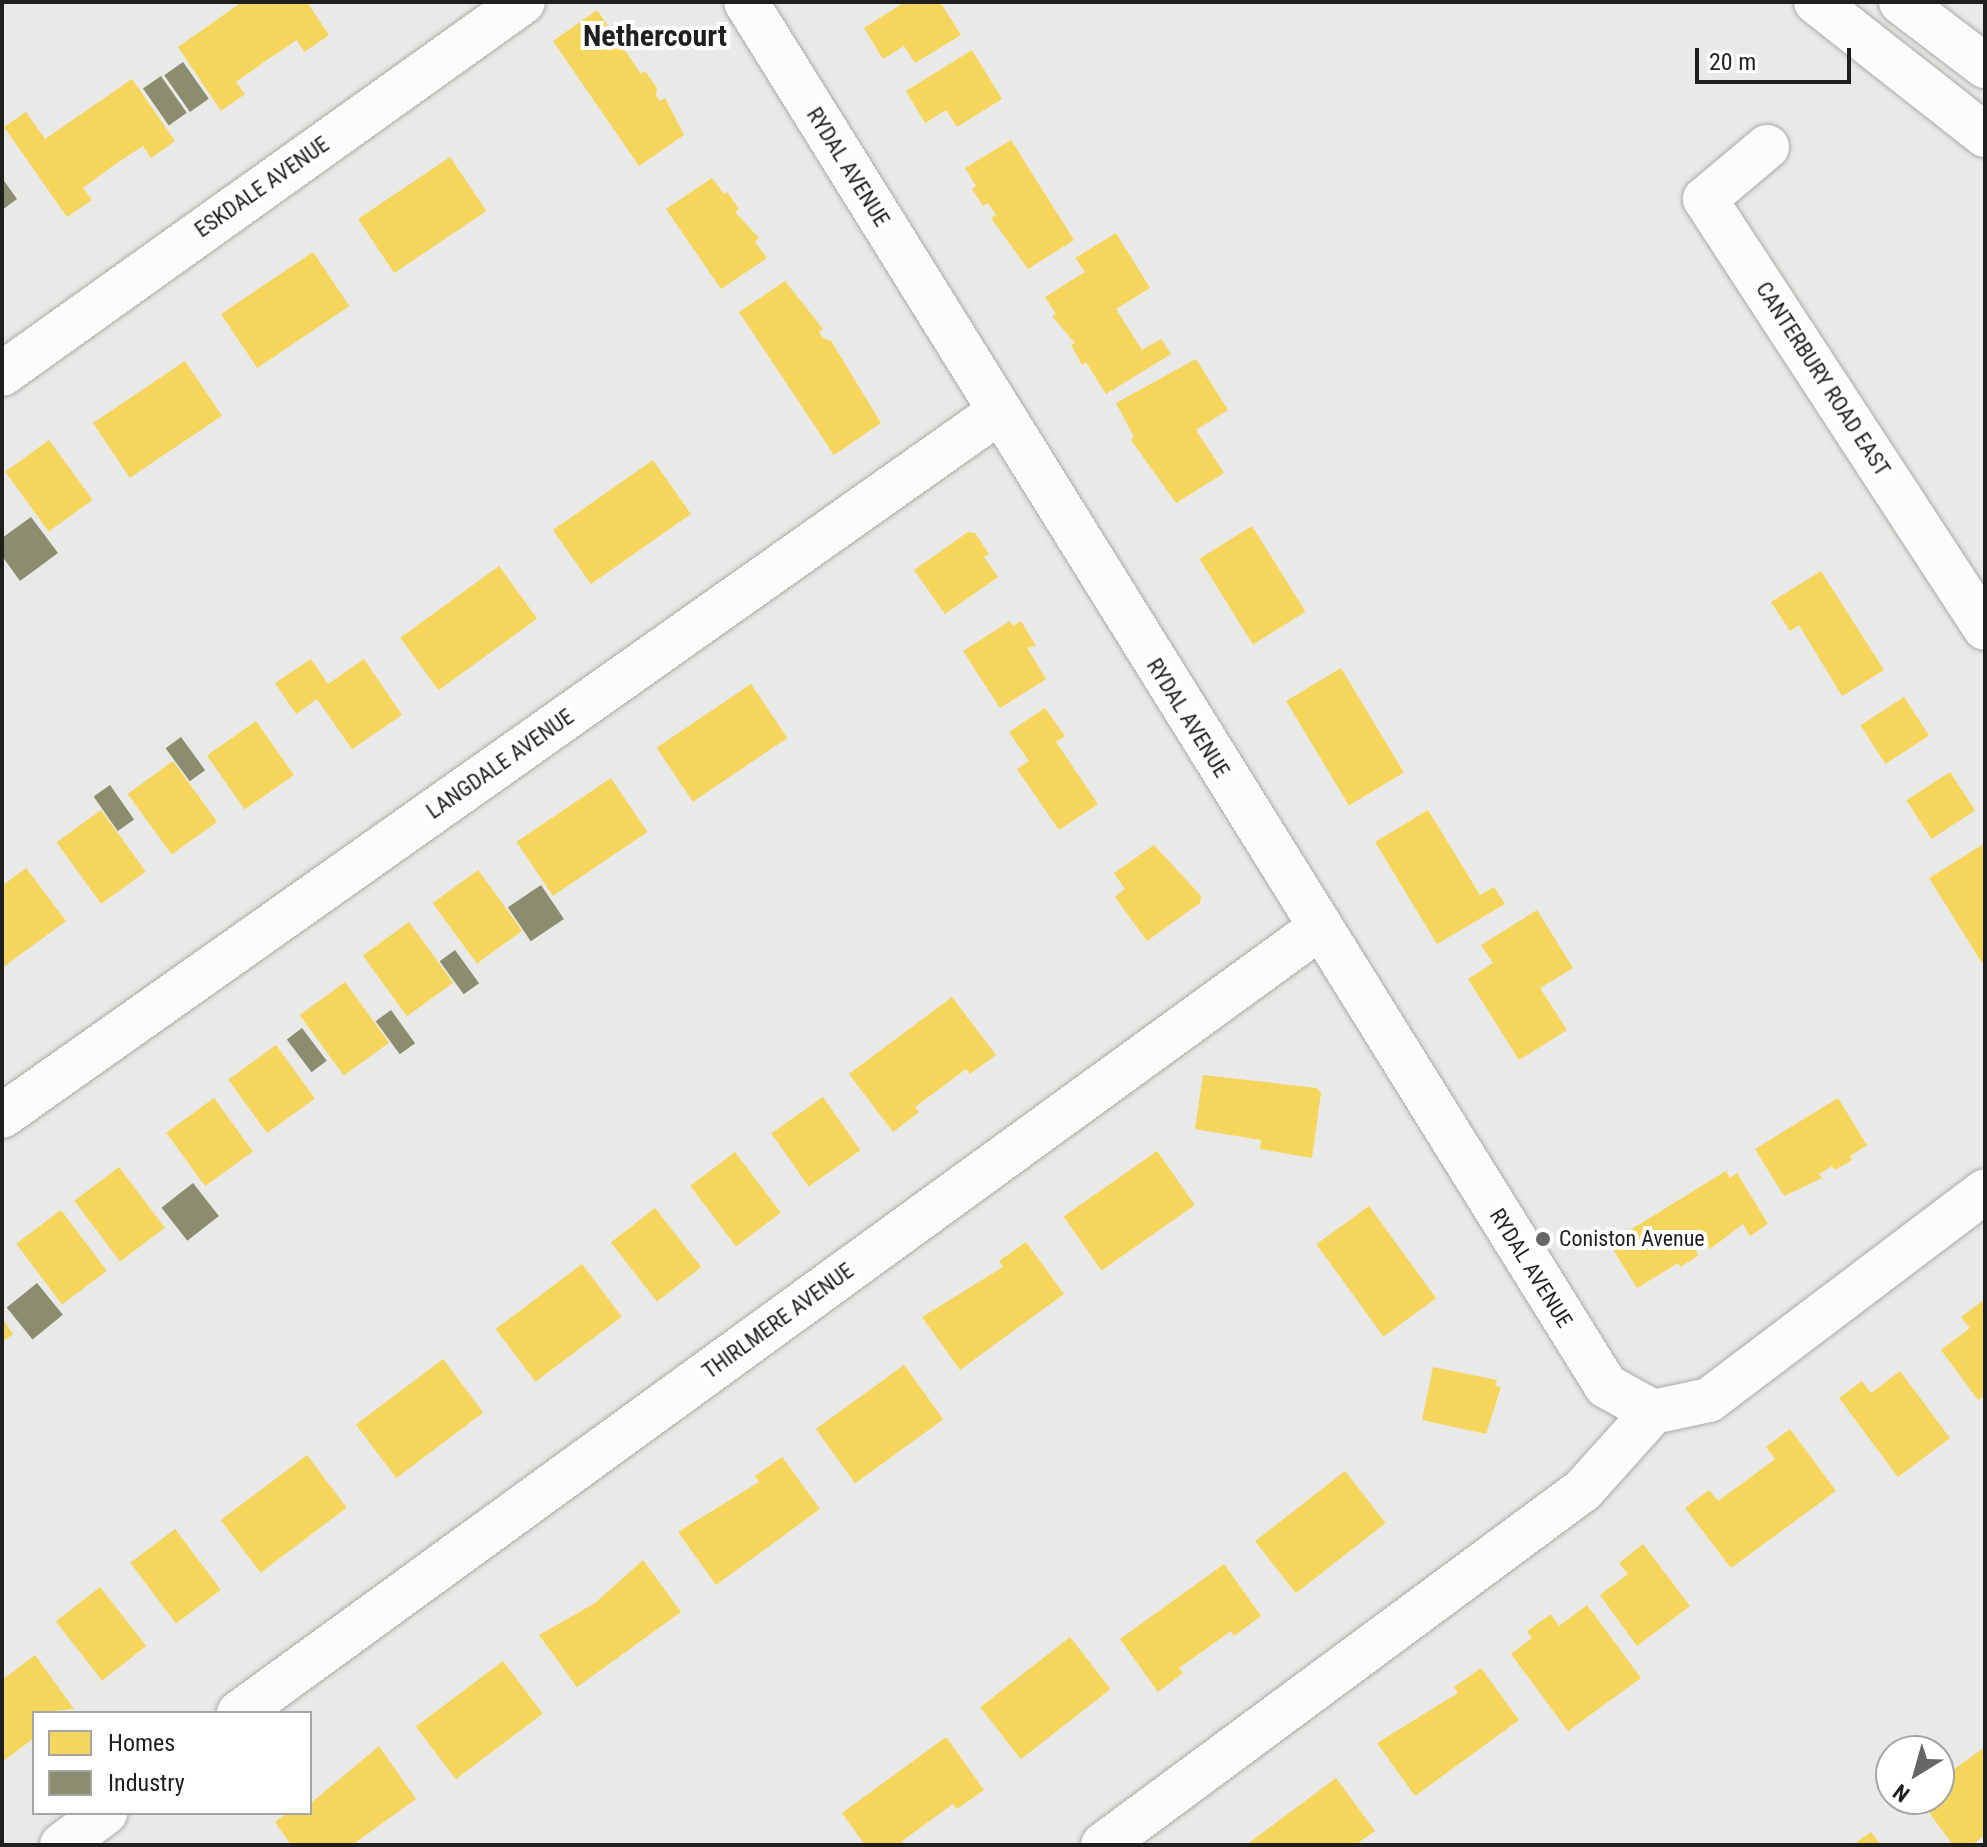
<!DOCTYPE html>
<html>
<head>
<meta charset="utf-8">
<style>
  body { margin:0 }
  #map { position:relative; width:1987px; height:1847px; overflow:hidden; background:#e9e9e7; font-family:"Roboto Condensed",sans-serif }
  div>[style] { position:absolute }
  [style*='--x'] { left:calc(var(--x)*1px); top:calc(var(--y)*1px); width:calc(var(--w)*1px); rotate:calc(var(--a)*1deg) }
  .homes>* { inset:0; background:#f6d55c; transform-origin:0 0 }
  .industry>* { inset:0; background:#8c8c6e; transform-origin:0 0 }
  .roads { filter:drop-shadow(0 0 2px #aaaaa8) drop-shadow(0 0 2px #aaaaa8) }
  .street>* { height:44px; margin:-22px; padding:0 22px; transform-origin:22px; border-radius:22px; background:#fcfcfb }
  .primary>* { height:44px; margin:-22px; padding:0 22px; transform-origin:22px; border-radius:22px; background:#fcfcfb }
  .dots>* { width:22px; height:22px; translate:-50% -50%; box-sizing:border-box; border:4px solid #fffffe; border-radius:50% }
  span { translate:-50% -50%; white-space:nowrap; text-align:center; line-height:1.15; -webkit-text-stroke:8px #fffffe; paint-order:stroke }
  .street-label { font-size:22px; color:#1f1f1e }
  .poi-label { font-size:22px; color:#1f1f1e }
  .left { translate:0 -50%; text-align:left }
  .district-label { font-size:30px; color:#1f1f1e; font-weight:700 }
  .frame { position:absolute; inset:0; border:4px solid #1f1f1e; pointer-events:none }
  .legend { position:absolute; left:32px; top:1711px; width:280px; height:104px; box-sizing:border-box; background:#fffffe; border:2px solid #a5a5a4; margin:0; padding:10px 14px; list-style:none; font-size:24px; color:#1f1f1e }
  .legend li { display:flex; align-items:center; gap:16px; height:40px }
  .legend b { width:40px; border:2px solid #a5a5a4 }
  .north { position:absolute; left:1875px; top:1735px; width:80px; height:80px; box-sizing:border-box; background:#fffffe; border:2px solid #a5a5a4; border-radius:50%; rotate:217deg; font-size:22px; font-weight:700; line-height:32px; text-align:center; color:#1f1f1e }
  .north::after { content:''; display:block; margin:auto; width:28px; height:36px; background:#666664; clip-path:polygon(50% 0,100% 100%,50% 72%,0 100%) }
  .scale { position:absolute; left:1695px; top:48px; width:156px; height:36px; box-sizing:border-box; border:4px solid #1f1f1e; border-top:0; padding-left:10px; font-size:24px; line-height:28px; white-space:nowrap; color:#1f1f1e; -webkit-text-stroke:6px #fffffe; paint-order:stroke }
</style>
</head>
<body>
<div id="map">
  <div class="homes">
    <i style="clip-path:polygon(242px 2px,307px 2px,329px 35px,304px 52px,297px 40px,267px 60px,236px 82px,245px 94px,221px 111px,178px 47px)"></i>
    <i style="clip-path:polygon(905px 2px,940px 2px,961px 35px,915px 63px,904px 46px,883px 59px,864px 28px)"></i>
    <i style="clip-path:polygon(597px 10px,641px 74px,645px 71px,657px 88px,656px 96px,660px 101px,665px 98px,684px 135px,639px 166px,553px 41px)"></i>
    <i style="clip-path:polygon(972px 50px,1002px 99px,957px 127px,946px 110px,925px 123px,906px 91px)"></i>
    <i style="clip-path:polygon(132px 79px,175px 141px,151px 158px,143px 146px,114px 165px,83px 188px,92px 200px,67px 217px,4px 127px,26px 112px,45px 139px)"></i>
    <i style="clip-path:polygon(1011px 140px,1074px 240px,1028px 269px,991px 218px,996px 215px,988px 203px,983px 206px,972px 189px,976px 186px,965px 168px)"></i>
    <i style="left:450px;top:157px;width:65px;height:111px;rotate:56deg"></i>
    <i style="clip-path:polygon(712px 178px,724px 194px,727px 192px,739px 209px,735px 212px,759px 238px,755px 242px,767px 258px,721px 289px,666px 209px)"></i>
    <i style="clip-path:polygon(1116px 233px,1150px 288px,1116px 309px,1142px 350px,1161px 339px,1171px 354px,1106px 394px,1086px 362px,1082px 365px,1071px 345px,1075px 343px,1052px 316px,1056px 314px,1045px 297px,1085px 272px,1075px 258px)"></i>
    <i style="left:313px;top:252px;width:65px;height:111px;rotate:56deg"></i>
    <i style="clip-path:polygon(785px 281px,823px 329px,819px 332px,823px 338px,831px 341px,881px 423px,834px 455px,739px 312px)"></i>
    <i style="clip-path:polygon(1196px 359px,1228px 410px,1196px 430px,1224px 473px,1176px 503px,1131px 440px,1134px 437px,1116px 403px)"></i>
    <i style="left:185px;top:361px;width:66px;height:111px;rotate:56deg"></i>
    <i style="left:49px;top:440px;width:74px;height:54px;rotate:54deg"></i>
    <i style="left:653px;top:460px;width:66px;height:122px;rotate:55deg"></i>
    <i style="left:1252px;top:526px;width:101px;height:62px;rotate:58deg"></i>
    <i style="clip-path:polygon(968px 532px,975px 533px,989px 554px,984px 557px,998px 577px,945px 614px,914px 570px)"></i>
    <i style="left:499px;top:566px;width:65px;height:122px;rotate:54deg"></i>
    <i style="clip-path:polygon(1821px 571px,1884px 670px,1842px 696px,1799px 625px,1790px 631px,1771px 602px)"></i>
    <i style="clip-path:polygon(1010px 621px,1013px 626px,1021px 621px,1036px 646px,1027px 648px,1046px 679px,1000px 708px,963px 651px)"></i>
    <i style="clip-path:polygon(311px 659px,328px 684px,364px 659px,402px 715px,352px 749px,317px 699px,296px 714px,275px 683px)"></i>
    <i style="left:1341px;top:668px;width:122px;height:64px;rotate:59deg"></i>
    <i style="left:751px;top:684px;width:65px;height:114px;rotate:56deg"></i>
    <i style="left:1904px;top:697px;width:46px;height:52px;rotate:57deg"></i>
    <i style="clip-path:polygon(1045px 708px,1065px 736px,1056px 742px,1098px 804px,1059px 830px,1017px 769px,1029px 761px,1009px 732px)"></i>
    <i style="left:256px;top:721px;width:66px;height:60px;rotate:55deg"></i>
    <i style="left:173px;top:761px;width:75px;height:56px;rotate:54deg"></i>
    <i style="left:1950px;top:772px;width:46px;height:52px;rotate:57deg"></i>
    <i style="left:611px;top:778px;width:65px;height:114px;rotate:56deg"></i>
    <i style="left:101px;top:810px;width:76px;height:55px;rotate:54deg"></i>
    <i style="clip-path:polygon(1428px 810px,1480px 895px,1494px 887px,1505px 904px,1437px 944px,1375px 842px)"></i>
    <i style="clip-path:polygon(1985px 843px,1985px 961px,1982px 963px,1929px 878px)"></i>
    <i style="clip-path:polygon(1154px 845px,1201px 896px,1200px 903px,1147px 941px,1115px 897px,1125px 889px,1114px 873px)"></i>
    <i style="clip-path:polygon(26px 868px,66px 921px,2px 968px,2px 886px)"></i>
    <i style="left:478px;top:870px;width:75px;height:56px;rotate:54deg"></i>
    <i style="clip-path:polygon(1537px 910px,1573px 968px,1540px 988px,1567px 1030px,1519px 1060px,1468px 979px,1493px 963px,1481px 945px)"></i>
    <i style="left:409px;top:922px;width:75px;height:57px;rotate:54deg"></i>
    <i style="left:345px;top:982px;width:75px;height:56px;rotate:54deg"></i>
    <i style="clip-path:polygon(952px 997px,996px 1055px,970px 1074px,966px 1069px,915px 1107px,919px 1112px,893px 1132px,849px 1074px)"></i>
    <i style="left:276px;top:1045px;width:66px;height:59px;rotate:54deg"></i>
    <i style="clip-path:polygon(1203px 1075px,1317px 1088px,1321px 1093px,1312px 1158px,1260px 1149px,1261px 1140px,1195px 1129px)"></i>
    <i style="left:823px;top:1097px;width:65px;height:63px;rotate:55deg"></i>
    <i style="left:214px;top:1098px;width:66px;height:59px;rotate:54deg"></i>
    <i style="clip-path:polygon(1838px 1098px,1867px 1145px,1850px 1156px,1852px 1160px,1835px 1170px,1832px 1166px,1819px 1174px,1822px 1178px,1784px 1196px,1755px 1149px)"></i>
    <i style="left:1157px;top:1151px;width:66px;height:114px;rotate:55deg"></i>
    <i style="left:735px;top:1152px;width:76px;height:56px;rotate:53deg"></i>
    <i style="left:119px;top:1167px;width:76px;height:56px;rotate:53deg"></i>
    <i style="clip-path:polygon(1726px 1171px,1730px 1178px,1737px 1173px,1768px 1224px,1750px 1236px,1743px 1224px,1710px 1249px,1708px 1245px,1696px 1251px,1698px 1256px,1680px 1267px,1678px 1263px,1637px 1288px,1609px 1243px)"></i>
    <i style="left:1369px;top:1206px;width:114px;height:65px;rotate:54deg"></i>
    <i style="left:655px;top:1208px;width:75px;height:56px;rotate:52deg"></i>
    <i style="left:61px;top:1210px;width:76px;height:56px;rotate:53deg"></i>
    <i style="clip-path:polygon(1026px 1242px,1064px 1294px,960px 1370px,922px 1317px,1003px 1267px,999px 1261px)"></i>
    <i style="left:582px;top:1264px;width:66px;height:108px;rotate:53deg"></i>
    <i style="clip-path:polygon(1985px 1299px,1985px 1395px,1978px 1400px,1941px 1350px,1970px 1328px,1961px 1317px)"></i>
    <i style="clip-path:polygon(2px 1318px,13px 1334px,2px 1342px)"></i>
    <i style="left:443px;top:1359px;width:67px;height:109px;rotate:53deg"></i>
    <i style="left:904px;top:1365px;width:67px;height:109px;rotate:54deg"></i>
    <i style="clip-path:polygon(1433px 1367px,1497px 1380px,1495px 1386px,1501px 1387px,1486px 1434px,1422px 1420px)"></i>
    <i style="clip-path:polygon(1900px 1371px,1950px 1438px,1898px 1477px,1839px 1398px,1862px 1381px,1871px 1393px)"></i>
    <i style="clip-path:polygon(1790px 1429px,1836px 1491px,1731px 1568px,1685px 1508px,1709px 1490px,1718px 1501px,1747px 1480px,1775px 1459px,1766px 1447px)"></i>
    <i style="left:307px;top:1455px;width:66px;height:108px;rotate:53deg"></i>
    <i style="clip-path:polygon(782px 1457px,820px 1509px,716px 1585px,678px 1532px,759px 1482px,755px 1476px)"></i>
    <i style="left:1345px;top:1471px;width:66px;height:114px;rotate:52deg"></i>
    <i style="left:175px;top:1529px;width:76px;height:56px;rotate:53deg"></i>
    <i style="clip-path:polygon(1643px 1544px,1690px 1606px,1637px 1646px,1600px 1595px,1628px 1574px,1619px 1563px)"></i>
    <i style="clip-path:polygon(643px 1560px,681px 1612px,577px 1687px,539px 1635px,595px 1603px)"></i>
    <i style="clip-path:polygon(1224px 1564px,1261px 1616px,1234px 1636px,1231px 1631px,1179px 1668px,1183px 1673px,1158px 1692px,1120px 1639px)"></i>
    <i style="left:100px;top:1587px;width:75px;height:56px;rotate:52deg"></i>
    <i style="clip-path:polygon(1587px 1605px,1641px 1678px,1568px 1731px,1511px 1654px,1532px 1638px,1527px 1631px,1551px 1614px,1559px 1626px)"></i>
    <i style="left:1070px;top:1637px;width:66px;height:114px;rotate:52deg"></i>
    <i style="clip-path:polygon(35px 1655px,74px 1709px,34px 1713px,34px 1738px,2px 1762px,2px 1680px)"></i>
    <i style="left:503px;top:1661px;width:66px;height:109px;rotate:53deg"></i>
    <i style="clip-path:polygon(1481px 1668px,1519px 1720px,1415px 1796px,1377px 1743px,1458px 1693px,1454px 1687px)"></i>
    <i style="clip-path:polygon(946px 1737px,984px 1790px,957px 1809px,953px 1804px,902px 1841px,904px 1845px,865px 1845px,842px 1813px)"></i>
    <i style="clip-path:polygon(379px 1746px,416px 1799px,352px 1845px,291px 1845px,275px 1822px,287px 1813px,310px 1813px,310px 1804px)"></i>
    <i style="clip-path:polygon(1985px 1747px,1985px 1835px,1972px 1845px,1953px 1845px,1919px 1799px,1939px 1799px,1939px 1780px)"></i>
    <i style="clip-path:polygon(1336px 1778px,1375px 1831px,1355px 1845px,1246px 1845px)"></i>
    <i style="clip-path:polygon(1871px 1832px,1881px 1845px,1853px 1845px)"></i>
  </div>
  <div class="industry">
    <i style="left:183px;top:62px;width:45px;height:23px;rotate:55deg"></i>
    <i style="left:161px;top:76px;width:45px;height:22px;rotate:55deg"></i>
    <i style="clip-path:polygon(2px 178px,17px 199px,2px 210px)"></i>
    <i style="clip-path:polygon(31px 517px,58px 553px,20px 581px,2px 556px,2px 538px)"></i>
    <i style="left:181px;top:737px;width:41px;height:19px;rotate:54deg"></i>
    <i style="left:110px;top:785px;width:42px;height:20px;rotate:55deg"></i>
    <i style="left:541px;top:885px;width:41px;height:40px;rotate:56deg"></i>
    <i style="left:455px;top:950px;width:41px;height:19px;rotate:54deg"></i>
    <i style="left:391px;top:1010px;width:41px;height:19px;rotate:54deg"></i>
    <i style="left:302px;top:1028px;width:41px;height:19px;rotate:53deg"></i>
    <i style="left:193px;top:1183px;width:42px;height:40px;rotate:52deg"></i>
    <i style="left:37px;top:1283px;width:41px;height:39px;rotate:51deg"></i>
  </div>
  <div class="roads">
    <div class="street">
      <i style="--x:746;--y:2;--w:1629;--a:58.14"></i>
      <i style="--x:1606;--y:1386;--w:54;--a:29"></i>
      <i style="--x:1767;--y:147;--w:81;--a:140"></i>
      <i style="--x:1705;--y:199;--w:512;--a:56.87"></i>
      <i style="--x:2;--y:374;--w:640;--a:-35.53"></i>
      <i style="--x:2;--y:1116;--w:1221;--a:-35.23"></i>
      <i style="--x:239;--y:1713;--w:1334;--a:-36"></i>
      <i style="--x:62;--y:1845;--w:54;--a:-36.7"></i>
      <i style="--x:1103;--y:1845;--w:597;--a:-36.49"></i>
      <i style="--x:1583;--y:1490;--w:105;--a:-48.1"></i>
      <i style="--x:1653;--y:1412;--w:57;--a:-12.1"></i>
      <i style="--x:1709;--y:1400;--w:346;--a:-37.1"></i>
    </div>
    <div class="primary">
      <i style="--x:1816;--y:2;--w:215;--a:38.2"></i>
      <i style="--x:1901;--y:2;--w:106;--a:37.3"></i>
    </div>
  </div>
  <div class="dots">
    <i style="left:1543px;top:1239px;background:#666664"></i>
  </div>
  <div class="street-label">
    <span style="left:848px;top:167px;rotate:58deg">RYDAL AVENUE</span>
    <span style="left:262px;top:187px;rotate:-35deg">ESKDALE AVENUE</span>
    <span style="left:1823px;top:379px;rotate:57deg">CANTERBURY ROAD EAST</span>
    <span style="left:1188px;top:718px;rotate:58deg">RYDAL AVENUE</span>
    <span style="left:500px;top:764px;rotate:-35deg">LANGDALE AVENUE</span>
    <span style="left:1531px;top:1268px;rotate:58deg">RYDAL AVENUE</span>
    <span style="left:778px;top:1321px;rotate:-36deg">THIRLMERE AVENUE</span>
  </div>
  <div class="poi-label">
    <span class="left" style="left:1559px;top:1239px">Coniston Avenue</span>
  </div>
  <div class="district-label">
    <span style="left:655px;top:36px">Nethercourt</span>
  </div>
  <div class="frame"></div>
  <ul class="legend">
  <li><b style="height:22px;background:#f6d55c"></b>Homes</li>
  <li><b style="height:22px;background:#8c8c6e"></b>Industry</li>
  </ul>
  <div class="north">N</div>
  <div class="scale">20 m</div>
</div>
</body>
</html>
